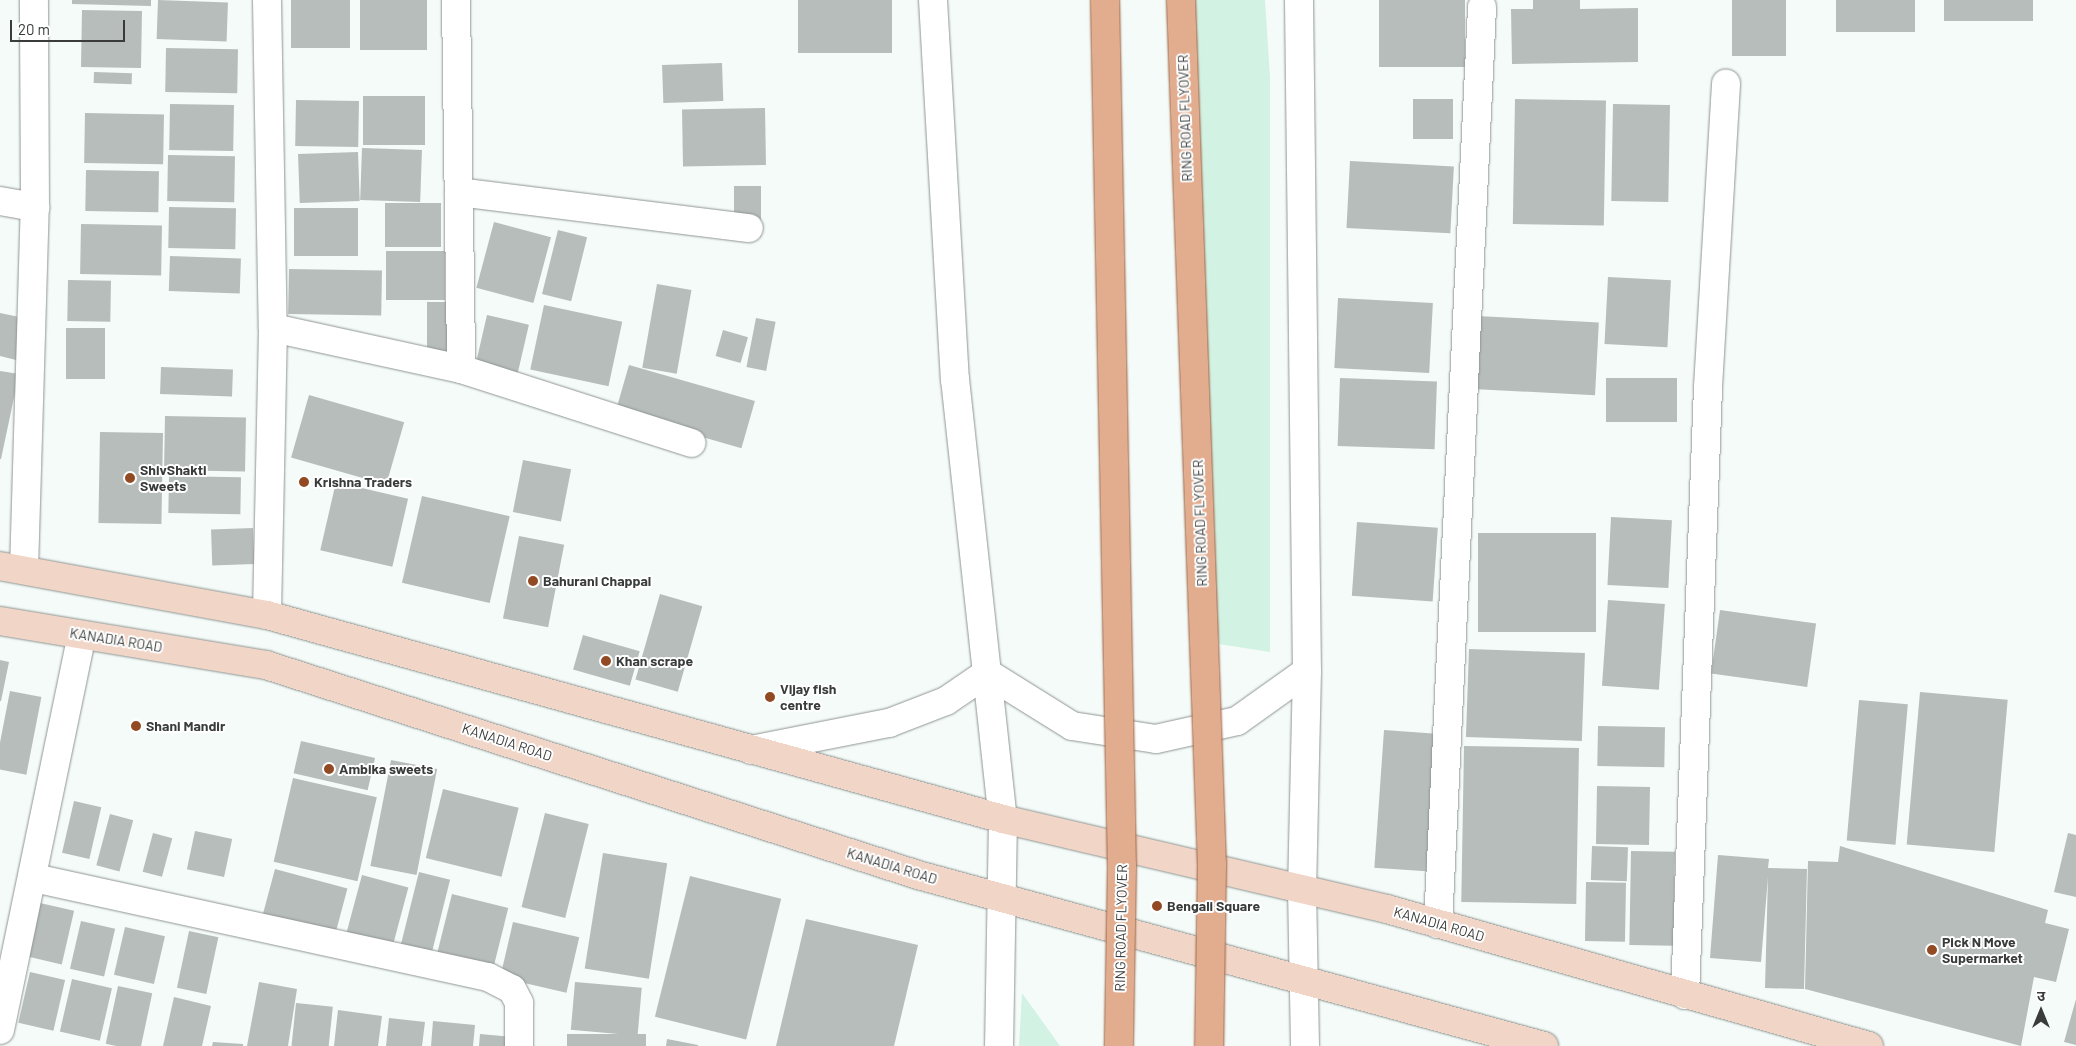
<!DOCTYPE html>
<html>
<head>
<meta charset="utf-8">
<style>
  body { margin:0 }
  #map { position:relative; width:2076px; height:1046px; overflow:hidden; background:#f4fbf8; font-family:Barlow,"Noto Sans Devanagari",sans-serif }
  div>[style] { position:absolute }
  [style*='--x'] { left:calc(var(--x)*1px); top:calc(var(--y)*1px); width:calc(var(--w)*1px); rotate:calc(var(--a)*1deg) }
  .green>* { inset:0; background:#d2f2e4 }
  .building>* { inset:0; background:#b7bdba; transform-origin:0 0 }
  .roads { filter:drop-shadow(0 0 1px #8f9592) drop-shadow(0 0 1px #8f9592) }
  .minor>* { height:28px; margin:-14px; padding:0 14px; transform-origin:14px; border-radius:14px; background:#fff }
  .tertiary>* { height:28px; margin:-14px; padding:0 14px; transform-origin:14px; border-radius:14px; background:#fff }
  .secondary>* { height:28px; margin:-14px; padding:0 14px; transform-origin:14px; border-radius:14px; background:#f1d6c7 }
  .bridges { filter:drop-shadow(0 0 1px #9a6142) drop-shadow(0 0 1px #9a6142) }
  .primary-bridge>* { height:28px; margin:-14px; padding:0 14px; transform-origin:14px; border-radius:14px; background:#e2ac8f }
  .dots>* { width:14px; height:14px; translate:-50% -50%; box-sizing:border-box; border:2px solid #fff; border-radius:50% }
  span { translate:-50% -50%; white-space:nowrap; text-align:center; line-height:1.15; -webkit-text-stroke:4px #fff; paint-order:stroke }
  .street-label { font-size:14px; color:#393c3b }
  .poi-label { font-size:14px; color:#393c3b; font-weight:700 }
  .left { translate:0 -50%; text-align:left }
  .north { position:absolute; left:2016px; top:986px; width:50px; height:50px; -webkit-text-stroke:4px #fff; paint-order:stroke; rotate:0deg; font-size:14px; font-weight:700; line-height:20px; text-align:center; color:#393c3b }
  .north::after { content:''; display:block; margin:auto; width:18px; height:22px; background:#393c3b; clip-path:polygon(50% 0,100% 100%,50% 72%,0 100%) }
  .scale { position:absolute; left:10px; top:20px; width:115px; height:22px; box-sizing:border-box; border:2px solid #393c3b; border-top:0; padding-left:6px; font-size:15px; line-height:18px; white-space:nowrap; color:#393c3b; -webkit-text-stroke:4px #fff; paint-order:stroke }
</style>
</head>
<body>
<div id="map">
  <div class="green">
    <i style="clip-path:polygon(1177px 0,1265px 0,1270px 78px,1270px 652px,1219px 644px,1194px 337px)"></i>
    <i style="clip-path:polygon(1022px 993px,1060px 1046px,1019px 1046px)"></i>
  </div>
  <div class="building">
    <i style="clip-path:polygon(72px 0,151px 0,151px 6px,72px 4px)"></i>
    <i style="left:158px;top:0;width:70px;height:39px;rotate:2deg"></i>
    <i style="left:291px;top:0;width:59px;height:48px"></i>
    <i style="left:360px;top:0;width:67px;height:50px"></i>
    <i style="left:798px;top:0;width:94px;height:53px"></i>
    <i style="left:1379px;top:0;width:86px;height:67px"></i>
    <i style="clip-path:polygon(1533px 0,1580px 0,1580px 9px,1638px 8px,1638px 62px,1512px 64px,1511px 9px,1533px 9px)"></i>
    <i style="left:1732px;top:0;width:54px;height:56px"></i>
    <i style="left:1836px;top:0;width:79px;height:32px"></i>
    <i style="left:1944px;top:0;width:89px;height:21px"></i>
    <i style="left:82px;top:10px;width:60px;height:57px;rotate:1deg"></i>
    <i style="left:166px;top:48px;width:72px;height:44px;rotate:1deg"></i>
    <i style="left:722px;top:63px;width:38px;height:60px;rotate:88deg"></i>
    <i style="left:94px;top:72px;width:38px;height:11px;rotate:2deg"></i>
    <i style="left:363px;top:96px;width:62px;height:49px"></i>
    <i style="left:1413px;top:99px;width:40px;height:40px"></i>
    <i style="left:1515px;top:99px;width:91px;height:125px;rotate:1deg"></i>
    <i style="left:296px;top:100px;width:63px;height:46px;rotate:1deg"></i>
    <i style="left:170px;top:104px;width:64px;height:46px;rotate:1deg"></i>
    <i style="left:1613px;top:104px;width:57px;height:97px;rotate:1deg"></i>
    <i style="left:765px;top:108px;width:57px;height:83px;rotate:89deg"></i>
    <i style="left:85px;top:113px;width:79px;height:50px;rotate:1deg"></i>
    <i style="left:362px;top:148px;width:60px;height:52px;rotate:2deg"></i>
    <i style="left:358px;top:152px;width:49px;height:60px;rotate:88deg"></i>
    <i style="left:168px;top:155px;width:67px;height:46px;rotate:1deg"></i>
    <i style="left:1350px;top:161px;width:104px;height:67px;rotate:3deg"></i>
    <i style="left:86px;top:170px;width:73px;height:41px;rotate:1deg"></i>
    <i style="left:734px;top:186px;width:27px;height:51px"></i>
    <i style="left:441px;top:203px;width:44px;height:56px;rotate:90deg"></i>
    <i style="left:169px;top:207px;width:67px;height:41px;rotate:1deg"></i>
    <i style="left:294px;top:208px;width:64px;height:48px"></i>
    <i style="left:494px;top:222px;width:59px;height:68px;rotate:15deg"></i>
    <i style="left:81px;top:224px;width:81px;height:50px;rotate:1deg"></i>
    <i style="left:558px;top:230px;width:30px;height:66px;rotate:14deg"></i>
    <i style="left:386px;top:251px;width:59px;height:49px"></i>
    <i style="left:170px;top:256px;width:71px;height:35px;rotate:2deg"></i>
    <i style="left:289px;top:269px;width:93px;height:45px;rotate:1deg"></i>
    <i style="left:1608px;top:277px;width:63px;height:67px;rotate:3deg"></i>
    <i style="left:68px;top:280px;width:43px;height:41px;rotate:1deg"></i>
    <i style="left:657px;top:284px;width:35px;height:85px;rotate:10deg"></i>
    <i style="left:1338px;top:298px;width:95px;height:70px;rotate:3deg"></i>
    <i style="left:427px;top:302px;width:25px;height:55px"></i>
    <i style="left:544px;top:305px;width:80px;height:66px;rotate:12deg"></i>
    <i style="clip-path:polygon(0 313px,24px 318px,16px 360px,0 356px)"></i>
    <i style="left:487px;top:315px;width:43px;height:49px;rotate:13deg"></i>
    <i style="left:1477px;top:316px;width:122px;height:73px;rotate:3deg"></i>
    <i style="left:756px;top:318px;width:20px;height:50px;rotate:11deg"></i>
    <i style="left:66px;top:328px;width:39px;height:51px"></i>
    <i style="left:723px;top:330px;width:26px;height:27px;rotate:16deg"></i>
    <i style="left:629px;top:365px;width:131px;height:49px;rotate:16deg"></i>
    <i style="left:161px;top:367px;width:72px;height:27px;rotate:2deg"></i>
    <i style="clip-path:polygon(0 371px,19px 374px,1px 459px,0 459px)"></i>
    <i style="left:1340px;top:378px;width:97px;height:68px;rotate:2deg"></i>
    <i style="left:1606px;top:378px;width:71px;height:44px"></i>
    <i style="left:309px;top:395px;width:99px;height:65px;rotate:16deg"></i>
    <i style="left:165px;top:416px;width:81px;height:54px;rotate:1deg"></i>
    <i style="left:100px;top:432px;width:63px;height:91px;rotate:1deg"></i>
    <i style="left:523px;top:460px;width:49px;height:53px;rotate:11deg"></i>
    <i style="left:169px;top:476px;width:72px;height:37px;rotate:1deg"></i>
    <i style="left:336px;top:482px;width:74px;height:70px;rotate:13deg"></i>
    <i style="left:422px;top:496px;width:90px;height:89px;rotate:13deg"></i>
    <i style="left:1611px;top:517px;width:61px;height:68px;rotate:3deg"></i>
    <i style="left:1357px;top:522px;width:81px;height:74px;rotate:4deg"></i>
    <i style="left:253px;top:528px;width:36px;height:42px;rotate:88deg"></i>
    <i style="left:1478px;top:533px;width:118px;height:99px"></i>
    <i style="left:519px;top:536px;width:46px;height:84px;rotate:11deg"></i>
    <i style="left:660px;top:594px;width:44px;height:89px;rotate:16deg"></i>
    <i style="left:1608px;top:600px;width:57px;height:86px;rotate:4deg"></i>
    <i style="left:1720px;top:610px;width:97px;height:64px;rotate:8deg"></i>
    <i style="left:583px;top:635px;width:59px;height:36px;rotate:16deg"></i>
    <i style="left:1469px;top:649px;width:116px;height:88px;rotate:2deg"></i>
    <i style="clip-path:polygon(0 660px,9px 662px,1px 701px,0 701px)"></i>
    <i style="left:10px;top:691px;width:32px;height:79px;rotate:11deg"></i>
    <i style="left:1920px;top:692px;width:88px;height:153px;rotate:5deg"></i>
    <i style="left:1859px;top:700px;width:49px;height:141px;rotate:5deg"></i>
    <i style="left:1598px;top:726px;width:67px;height:40px;rotate:1deg"></i>
    <i style="left:1384px;top:730px;width:52px;height:138px;rotate:4deg"></i>
    <i style="left:301px;top:741px;width:76px;height:33px;rotate:13deg"></i>
    <i style="left:1464px;top:746px;width:115px;height:156px;rotate:1deg"></i>
    <i style="left:391px;top:760px;width:47px;height:108px;rotate:11deg"></i>
    <i style="left:293px;top:778px;width:86px;height:86px;rotate:13deg"></i>
    <i style="left:1597px;top:786px;width:53px;height:58px;rotate:1deg"></i>
    <i style="left:443px;top:789px;width:78px;height:71px;rotate:14deg"></i>
    <i style="left:74px;top:801px;width:28px;height:53px;rotate:13deg"></i>
    <i style="left:545px;top:813px;width:45px;height:97px;rotate:14deg"></i>
    <i style="left:110px;top:814px;width:24px;height:53px;rotate:15deg"></i>
    <i style="left:195px;top:831px;width:38px;height:39px;rotate:12deg"></i>
    <i style="left:153px;top:833px;width:20px;height:40px;rotate:15deg"></i>
    <i style="clip-path:polygon(2068px 833px,2076px 835px,2076px 897px,2054px 892px)"></i>
    <i style="left:1592px;top:846px;width:36px;height:34px;rotate:2deg"></i>
    <i style="clip-path:polygon(1840px 846px,2048px 910px,2045px 923px,2069px 929px,2056px 982px,2034px 977px,2021px 1046px,1805px 989px,1808px 861px,1838px 862px)"></i>
    <i style="left:1631px;top:851px;width:44px;height:94px;rotate:1deg"></i>
    <i style="left:603px;top:853px;width:65px;height:117px;rotate:9deg"></i>
    <i style="clip-path:polygon(1718px 855px,1769px 859px,1768px 868px,1807px 869px,1804px 989px,1765px 988px,1768px 877px,1761px 962px,1710px 958px)"></i>
    <i style="left:275px;top:869px;width:75px;height:52px;rotate:15deg"></i>
    <i style="left:419px;top:872px;width:32px;height:82px;rotate:14deg"></i>
    <i style="left:362px;top:875px;width:48px;height:59px;rotate:15deg"></i>
    <i style="left:690px;top:876px;width:94px;height:145px;rotate:14deg"></i>
    <i style="left:1586px;top:882px;width:40px;height:59px;rotate:1deg"></i>
    <i style="left:452px;top:894px;width:58px;height:66px;rotate:14deg"></i>
    <i style="left:40px;top:903px;width:35px;height:55px;rotate:13deg"></i>
    <i style="clip-path:polygon(806px 919px,918px 945px,894px 1046px,776px 1046px)"></i>
    <i style="left:81px;top:921px;width:35px;height:49px;rotate:13deg"></i>
    <i style="left:513px;top:922px;width:68px;height:57px;rotate:13deg"></i>
    <i style="left:125px;top:927px;width:41px;height:49px;rotate:13deg"></i>
    <i style="left:189px;top:931px;width:30px;height:58px;rotate:12deg"></i>
    <i style="left:30px;top:972px;width:36px;height:52px;rotate:13deg"></i>
    <i style="left:72px;top:979px;width:41px;height:54px;rotate:13deg"></i>
    <i style="clip-path:polygon(259px 982px,297px 989px,288px 1046px,247px 1046px)"></i>
    <i style="left:575px;top:982px;width:67px;height:48px;rotate:5deg"></i>
    <i style="left:118px;top:986px;width:35px;height:59px;rotate:12deg"></i>
    <i style="clip-path:polygon(174px 997px,211px 1006px,202px 1046px,163px 1046px)"></i>
    <i style="clip-path:polygon(2076px 999px,2076px 1045px,2064px 1042px)"></i>
    <i style="left:296px;top:1003px;width:37px;height:43px;rotate:6deg"></i>
    <i style="clip-path:polygon(338px 1010px,382px 1016px,378px 1046px,334px 1046px)"></i>
    <i style="clip-path:polygon(389px 1018px,425px 1022px,422px 1046px,386px 1046px)"></i>
    <i style="clip-path:polygon(433px 1021px,475px 1025px,473px 1046px,431px 1046px)"></i>
    <i style="clip-path:polygon(480px 1034px,512px 1037px,511px 1046px,479px 1046px)"></i>
    <i style="left:646px;top:1034px;width:12px;height:79px;rotate:90deg"></i>
    <i style="clip-path:polygon(667px 1039px,698px 1045px,698px 1046px,666px 1046px)"></i>
    <i style="clip-path:polygon(213px 1042px,243px 1044px,243px 1046px,212px 1046px)"></i>
  </div>
  <div class="roads">
    <div class="minor">
      <i style="--x:267;--y:0;--w:328;--a:89"></i>
      <i style="--x:273;--y:328;--w:287;--a:91.2"></i>
      <i style="--x:456;--y:0;--w:369;--a:89.2"></i>
      <i style="--x:459;--y:192;--w:292;--a:7.1"></i>
      <i style="--x:0;--y:201;--w:36;--a:10"></i>
      <i style="--x:273;--y:328;--w:192;--a:12.3"></i>
      <i style="--x:461;--y:369;--w:242;--a:17.8"></i>
      <i style="--x:24;--y:570;--w:363;--a:-88.3"></i>
      <i style="--x:35;--y:207;--w:207;--a:-90.3"></i>
      <i style="--x:34;--y:878;--w:465;--a:12.3"></i>
      <i style="--x:488;--y:977;--w:27;--a:27"></i>
      <i style="--x:512;--y:989;--w:16;--a:63"></i>
      <i style="--x:519;--y:1003;--w:43;--a:90"></i>
      <i style="--x:1438;--y:924;--w:918;--a:-87.25"></i>
      <i style="--x:1685;--y:995;--w:608;--a:-87.83"></i>
      <i style="--x:1708;--y:387;--w:304;--a:-86.6"></i>
      <i style="--x:0;--y:1030;--w:403;--a:-78.3"></i>
    </div>
    <div class="tertiary">
      <i style="--x:933;--y:0;--w:380;--a:86.7"></i>
      <i style="--x:955;--y:379;--w:443;--a:83.8"></i>
      <i style="--x:1003;--y:819;--w:227;--a:91"></i>
      <i style="--x:1299;--y:0;--w:671;--a:89.32"></i>
      <i style="--x:1307;--y:671;--w:218;--a:91.3"></i>
      <i style="--x:1302;--y:889;--w:157;--a:88.9"></i>
      <i style="--x:751;--y:750;--w:141;--a:-11.1"></i>
      <i style="--x:889;--y:723;--w:61;--a:-21.1"></i>
      <i style="--x:946;--y:701;--w:50;--a:-34.3"></i>
      <i style="--x:987;--y:673;--w:100;--a:31.9"></i>
      <i style="--x:1072;--y:726;--w:85;--a:8.8"></i>
      <i style="--x:1156;--y:739;--w:83;--a:-12.5"></i>
      <i style="--x:1237;--y:721;--w:86;--a:-35.5"></i>
    </div>
    <div class="secondary">
      <i style="--x:0;--y:566;--w:271;--a:10.4"></i>
      <i style="--x:267;--y:615;--w:764;--a:15.49"></i>
      <i style="--x:1003;--y:819;--w:394;--a:13.2"></i>
      <i style="--x:1387;--y:909;--w:501;--a:15.87"></i>
      <i style="--x:0;--y:621;--w:270;--a:9.4"></i>
      <i style="--x:266;--y:665;--w:685;--a:17.85"></i>
      <i style="--x:918;--y:875;--w:649;--a:15.28"></i>
    </div>
  </div>
  <div class="bridges">
    <div class="primary-bridge">
      <i style="--x:1105;--y:0;--w:866;--a:88.88"></i>
      <i style="--x:1122;--y:866;--w:180;--a:91"></i>
      <i style="--x:1181;--y:0;--w:865;--a:87.95"></i>
      <i style="--x:1212;--y:864;--w:182;--a:90.9"></i>
    </div>
  </div>
  <div class="dots">
    <i style="left:130px;top:478px;background:#914a24"></i>
    <i style="left:304px;top:482px;background:#914a24"></i>
    <i style="left:533px;top:581px;background:#914a24"></i>
    <i style="left:606px;top:661px;background:#914a24"></i>
    <i style="left:770px;top:697px;background:#914a24"></i>
    <i style="left:136px;top:726px;background:#914a24"></i>
    <i style="left:329px;top:769px;background:#914a24"></i>
    <i style="left:1157px;top:906px;background:#914a24"></i>
    <i style="left:1932px;top:950px;background:#914a24"></i>
  </div>
  <div class="street-label">
    <span style="left:1185px;top:118px;rotate:-92deg">RING ROAD FLYOVER</span>
    <span style="left:1200px;top:523px;rotate:-92deg">RING ROAD FLYOVER</span>
    <span style="left:116px;top:640px;rotate:9deg">KANADIA ROAD</span>
    <span style="left:507px;top:742px;rotate:18deg">KANADIA ROAD</span>
    <span style="left:892px;top:866px;rotate:17deg">KANADIA ROAD</span>
    <span style="left:1439px;top:924px;rotate:16deg">KANADIA ROAD</span>
    <span style="left:1121px;top:928px;rotate:-89deg">RING ROAD FLYOVER</span>
  </div>
  <div class="poi-label">
    <span class="left" style="left:140px;top:478px">ShivShakti<br>Sweets</span>
    <span class="left" style="left:314px;top:482px">Krishna Traders</span>
    <span class="left" style="left:543px;top:581px">Bahurani Chappal</span>
    <span class="left" style="left:616px;top:661px">Khan scrape</span>
    <span class="left" style="left:780px;top:697px">Vijay fish<br>centre</span>
    <span class="left" style="left:146px;top:726px">Shani Mandir</span>
    <span class="left" style="left:339px;top:769px">Ambika sweets</span>
    <span class="left" style="left:1167px;top:906px">Bengali Square</span>
    <span class="left" style="left:1942px;top:950px">Pick N Move<br>Supermarket</span>
  </div>
  <div class="north">उ</div>
  <div class="scale">20 m</div>
</div>
</body>
</html>
